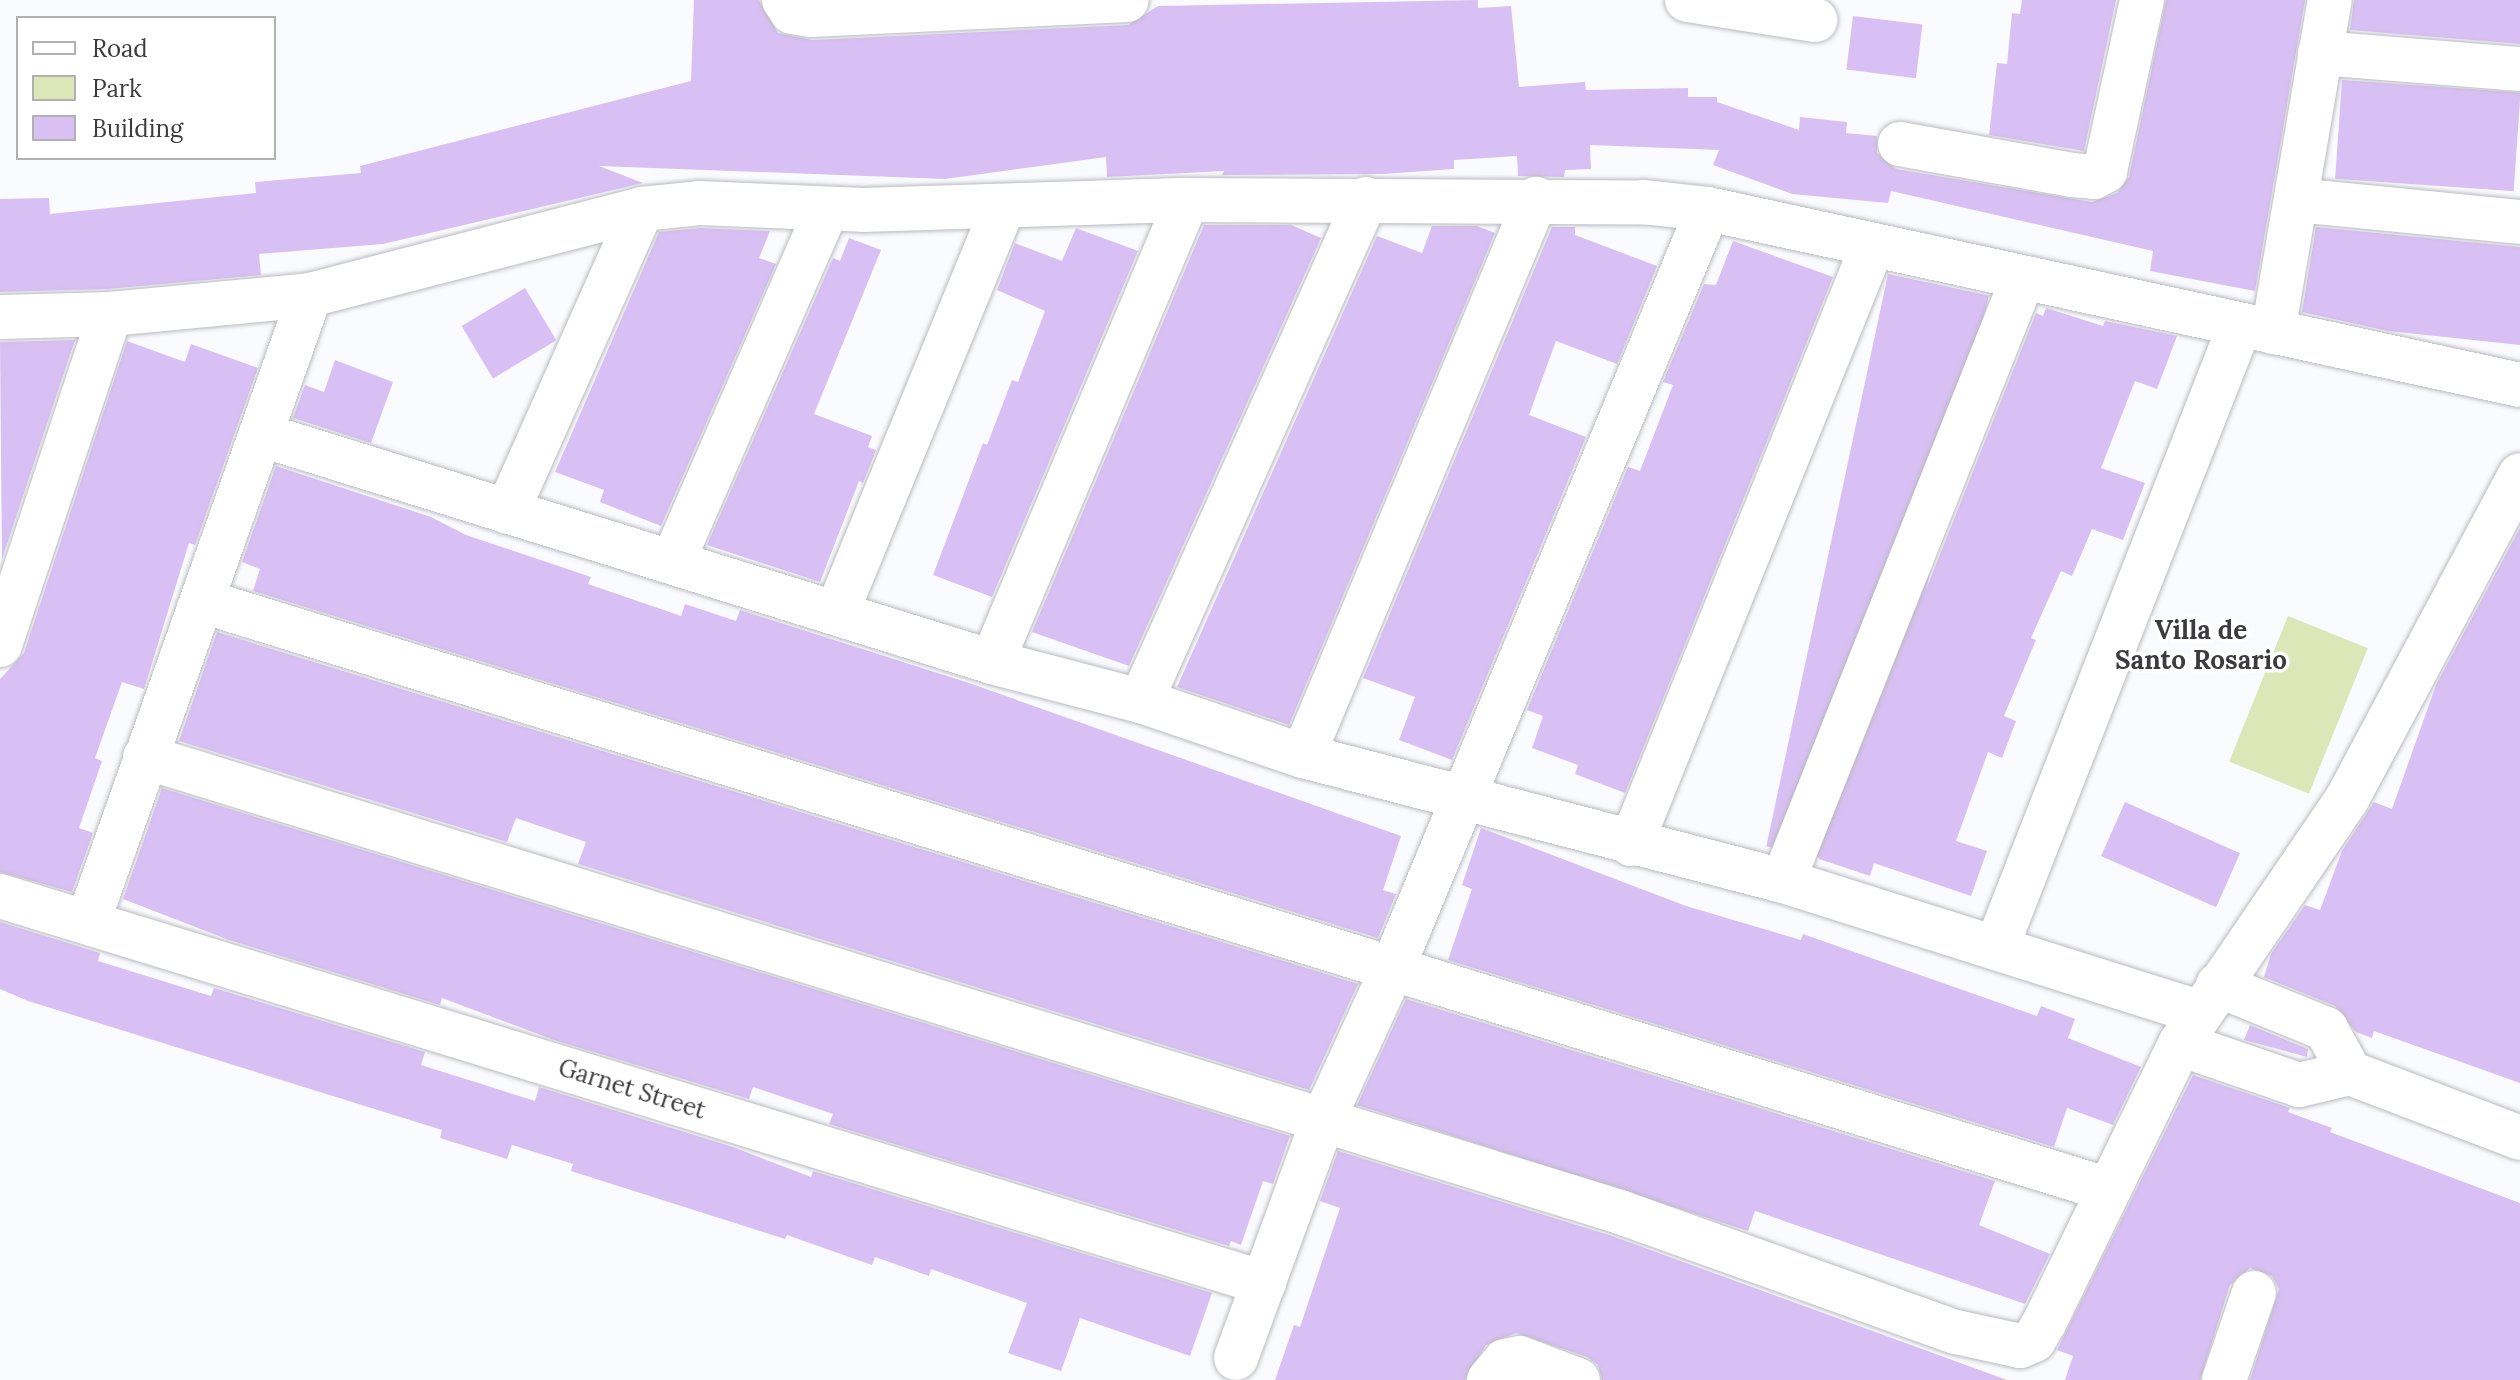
<!DOCTYPE html>
<html>
<head>
<meta charset="utf-8">
<style>
  body { margin:0 }
  #map { position:relative; width:2520px; height:1380px; overflow:hidden; background:#fafbfe; font-family:Lora,serif }
  div>[style] { position:absolute }
  [style*='--x'] { left:calc(var(--x)*1px); top:calc(var(--y)*1px); width:calc(var(--w)*1px); rotate:calc(var(--a)*1deg) }
  .green>* { inset:0; background:#dde6b6; transform-origin:0 0 }
  .building>* { inset:0; background:#d9c0f4; transform-origin:0 0 }
  .roads { filter:drop-shadow(0 0 2px #b9bac0) drop-shadow(0 0 2px #b9bac0) }
  .street>* { height:44px; margin:-22px; padding:0 22px; transform-origin:22px; border-radius:22px; background:#fff }
  span { translate:-50% -50%; white-space:nowrap; text-align:center; line-height:1.15; -webkit-text-stroke:7px #fff; paint-order:stroke }
  .street-label { font-size:24px; color:#3c3c3f }
  .neighbourhood-label { font-size:26px; color:#3c3c3f; font-weight:700 }
  .legend { position:absolute; left:16px; top:16px; width:260px; height:144px; box-sizing:border-box; background:#fff; border:2px solid #b1b1b2; margin:0; padding:10px 14px; list-style:none; font-size:24px; color:#3c3c3f }
  .legend li { display:flex; align-items:center; gap:16px; height:40px }
  .legend b { width:40px; border:2px solid #b1b1b2 }
</style>
</head>
<body>
<div id="map">
  <div class="green">
    <i style="left:2288px;top:616px;width:86px;height:157px;rotate:22deg"></i>
  </div>
  <div class="building">
    <i style="clip-path:polygon(694px 0,759px 0,778px 33px,812px 40px,1128px 25px,1158px 6px,1478px 0,1478px 8px,1511px 6px,1519px 87px,1585px 82px,1586px 90px,1688px 88px,1688px 97px,1717px 97px,1717px 102px,1799px 130px,1800px 117px,1847px 122px,1846px 133px,1877px 136px,1877px 153px,1896px 169px,2092px 202px,2117px 193px,2129px 177px,2166px 0,2305px 0,2255px 291px,2150px 271px,2153px 251px,1891px 191px,1888px 203px,1792px 194px,1713px 165px,1719px 150px,1590px 145px,1591px 169px,1565px 170px,1564px 177px,1518px 176px,1517px 156px,1454px 160px,1454px 169px,1383px 174px,1222px 175px,1224px 171px,1107px 177px,1106px 157px,945px 179px,599px 166px,643px 183px,383px 244px,259px 254px,261px 275px,108px 289px,0 292px,0 199px,49px 198px,50px 214px,256px 193px,255px 182px,361px 173px,360px 166px,691px 81px)"></i>
    <i style="clip-path:polygon(2022px 0,2116px 0,2084px 151px,1989px 135px,1997px 63px,2007px 64px,2012px 13px,2020px 14px)"></i>
    <i style="clip-path:polygon(2354px 0,2520px 0,2520px 44px,2350px 30px)"></i>
    <i style="left:1853px;top:16px;width:70px;height:54px;rotate:7deg"></i>
    <i style="left:2342px;top:80px;width:179px;height:99px;rotate:4deg"></i>
    <i style="clip-path:polygon(1204px 225px,1291px 225px,1321px 238px,1129px 666px,1032px 632px)"></i>
    <i style="clip-path:polygon(1432px 226px,1477px 226px,1495px 233px,1289px 725px,1177px 687px,1377px 236px,1422px 253px)"></i>
    <i style="clip-path:polygon(1552px 227px,1575px 227px,1575px 235px,1657px 266px,1617px 364px,1556px 341px,1529px 415px,1586px 437px,1452px 760px,1399px 740px,1415px 697px,1363px 678px)"></i>
    <i style="clip-path:polygon(2316px 227px,2520px 247px,2520px 345px,2388px 331px,2302px 312px)"></i>
    <i style="clip-path:polygon(700px 228px,770px 231px,759px 258px,776px 264px,661px 526px,600px 502px,604px 490px,555px 472px,659px 232px)"></i>
    <i style="clip-path:polygon(1076px 228px,1138px 251px,992px 597px,933px 575px,983px 443px,987px 445px,1012px 380px,1018px 382px,1045px 311px,997px 290px,1015px 243px,1062px 261px)"></i>
    <i style="clip-path:polygon(849px 238px,881px 250px,814px 414px,872px 436px,868px 447px,876px 450px,863px 483px,859px 481px,820px 582px,707px 545px,833px 258px,840px 261px)"></i>
    <i style="clip-path:polygon(1733px 241px,1833px 277px,1625px 793px,1575px 774px,1578px 765px,1532px 748px,1543px 716px,1527px 710px,1628px 467px,1640px 471px,1673px 385px,1663px 382px,1704px 284px,1716px 285px)"></i>
    <i style="left:1888px;top:274px;width:103px;height:585px;rotate:12deg"></i>
    <i style="left:525px;top:288px;width:61px;height:74px;rotate:59deg"></i>
    <i style="clip-path:polygon(2046px 308px,2103px 326px,2105px 321px,2177px 336px,2157px 389px,2135px 381px,2101px 468px,2145px 483px,2123px 540px,2092px 529px,2072px 576px,2061px 571px,2031px 638px,2036px 640px,2004px 716px,2016px 721px,2002px 758px,1988px 752px,1956px 841px,1987px 851px,1971px 896px,1874px 863px,1870px 876px,1819px 859px,2036px 313px,2043px 316px)"></i>
    <i style="clip-path:polygon(75px 340px,2px 559px,0 342px)"></i>
    <i style="clip-path:polygon(127px 341px,185px 362px,191px 344px,258px 368px,195px 545px,189px 543px,144px 689px,122px 682px,95px 758px,102px 761px,79px 828px,93px 833px,72px 892px,0 872px,0 679px,24px 653px)"></i>
    <i style="clip-path:polygon(335px 360px,393px 382px,371px 443px,293px 418px,305px 385px,324px 392px)"></i>
    <i style="clip-path:polygon(276px 466px,431px 517px,466px 535px,591px 577px,588px 584px,681px 616px,685px 604px,736px 621px,740px 610px,969px 683px,1401px 836px,1383px 890px,1396px 894px,1378px 938px,253px 591px,260px 569px,242px 562px)"></i>
    <i style="clip-path:polygon(2520px 528px,2520px 1083px,2374px 1031px,2372px 1038px,2356px 1032px,2335px 1006px,2264px 977px,2271px 954px,2305px 905px,2320px 910px,2342px 851px,2374px 802px,2392px 809px,2436px 685px)"></i>
    <i style="clip-path:polygon(217px 632px,1358px 984px,1309px 1090px,578px 864px,586px 842px,516px 818px,507px 842px,179px 741px)"></i>
    <i style="clip-path:polygon(162px 788px,1290px 1136px,1273px 1184px,1263px 1181px,1241px 1245px,1231px 1241px,1229px 1246px,829px 1124px,833px 1114px,753px 1087px,749px 1099px,554px 1040px,442px 998px,440px 1005px,229px 940px,123px 899px)"></i>
    <i style="left:2125px;top:802px;width:126px;height:59px;rotate:24deg"></i>
    <i style="clip-path:polygon(1481px 828px,1686px 906px,1801px 940px,1803px 934px,2037px 1016px,2041px 1006px,2075px 1019px,2068px 1038px,2141px 1067px,2113px 1125px,2067px 1108px,2054px 1147px,1448px 960px,1472px 889px,1462px 885px)"></i>
    <i style="clip-path:polygon(0 922px,100px 953px,98px 961px,211px 996px,214px 988px,425px 1052px,421px 1065px,535px 1101px,539px 1087px,733px 1147px,811px 1177px,813px 1171px,1212px 1293px,1190px 1356px,1080px 1318px,1061px 1371px,1008px 1353px,1027px 1303px,931px 1269px,929px 1276px,875px 1257px,872px 1265px,787px 1235px,785px 1239px,571px 1171px,573px 1164px,512px 1145px,507px 1159px,440px 1138px,442px 1130px,28px 1001px,0 989px)"></i>
    <i style="clip-path:polygon(1406px 999px,1995px 1181px,1979px 1225px,2050px 1254px,2025px 1304px,1755px 1211px,1748px 1231px,1357px 1105px)"></i>
    <i style="clip-path:polygon(2250px 1025px,2308px 1049px,2307px 1057px,2244px 1040px)"></i>
    <i style="clip-path:polygon(2193px 1075px,2290px 1108px,2288px 1112px,2332px 1128px,2330px 1132px,2520px 1203px,2520px 1380px,2250px 1380px,2279px 1289px,2272px 1276px,2250px 1268px,2230px 1285px,2200px 1380px,2065px 1380px,2073px 1356px,2057px 1350px)"></i>
    <i style="clip-path:polygon(1338px 1151px,1612px 1236px,2007px 1380px,1602px 1380px,1598px 1365px,1587px 1357px,1516px 1333px,1486px 1345px,1465px 1380px,1275px 1380px,1294px 1325px,1300px 1327px,1340px 1208px,1320px 1201px)"></i>
  </div>
  <div class="roads">
    <div class="street">
      <i style="--x:784;--y:0;--w:14;--a:56"></i>
      <i style="--x:792;--y:12;--w:19;--a:9"></i>
      <i style="--x:811;--y:15;--w:316;--a:-2.7"></i>
      <i style="--x:1687;--y:0;--w:130;--a:8.9"></i>
      <i style="--x:2320;--y:53;--w:201;--a:4.6"></i>
      <i style="--x:1900;--y:144;--w:175;--a:10.2"></i>
      <i style="--x:2072;--y:175;--w:22;--a:5"></i>
      <i style="--x:2094;--y:177;--w:13;--a:-29"></i>
      <i style="--x:2105;--y:171;--w:175;--a:-77.8"></i>
      <i style="--x:2296;--y:200;--w:225;--a:5.6"></i>
      <i style="--x:0;--y:317;--w:110;--a:-1.6"></i>
      <i style="--x:110;--y:314;--w:201;--a:-5.4"></i>
      <i style="--x:310;--y:295;--w:343;--a:-14.5"></i>
      <i style="--x:642;--y:209;--w:57;--a:-6"></i>
      <i style="--x:699;--y:203;--w:164;--a:2.4"></i>
      <i style="--x:863;--y:210;--w:324;--a:-1.8"></i>
      <i style="--x:1187;--y:200;--w:456;--a:0.3"></i>
      <i style="--x:1643;--y:202;--w:65;--a:6.1"></i>
      <i style="--x:1708;--y:209;--w:831;--a:12.23"></i>
      <i style="--x:2273;--y:332;--w:337;--a:-80.3"></i>
      <i style="--x:262;--y:435;--w:764;--a:17.27"></i>
      <i style="--x:992;--y:662;--w:154;--a:14.7"></i>
      <i style="--x:1141;--y:701;--w:171;--a:18.8"></i>
      <i style="--x:1303;--y:756;--w:496;--a:14.6"></i>
      <i style="--x:1783;--y:881;--w:435;--a:17.5"></i>
      <i style="--x:507;--y:512;--w:332;--a:-66"></i>
      <i style="--x:673;--y:561;--w:384;--a:-66.4"></i>
      <i style="--x:202;--y:601;--w:1993;--a:17.16"></i>
      <i style="--x:837;--y:612;--w:435;--a:-67.7"></i>
      <i style="--x:0;--y:645;--w:349;--a:-71.6"></i>
      <i style="--x:992;--y:662;--w:501;--a:-67.12"></i>
      <i style="--x:1141;--y:701;--w:550;--a:-65.86"></i>
      <i style="--x:1303;--y:756;--w:604;--a:-67.3"></i>
      <i style="--x:145;--y:757;--w:1544;--a:17.14"></i>
      <i style="--x:1620;--y:1212;--w:357;--a:19.7"></i>
      <i style="--x:1956;--y:1332;--w:66;--a:12.3"></i>
      <i style="--x:2020;--y:1346;--w:15;--a:-23"></i>
      <i style="--x:2034;--y:1340;--w:22;--a:-60"></i>
      <i style="--x:2045;--y:1321;--w:308;--a:-64"></i>
      <i style="--x:2180;--y:1044;--w:297;--a:-55.7"></i>
      <i style="--x:2347;--y:799;--w:367;--a:-61.9"></i>
      <i style="--x:1631;--y:844;--w:644;--a:-68.02"></i>
      <i style="--x:1783;--y:881;--w:649;--a:-68.3"></i>
      <i style="--x:0;--y:896;--w:1322;--a:17.02"></i>
      <i style="--x:88;--y:922;--w:665;--a:-70.5"></i>
      <i style="--x:1997;--y:946;--w:667;--a:-68.63"></i>
      <i style="--x:2218;--y:985;--w:117;--a:22.2"></i>
      <i style="--x:2326;--y:1029;--w:50;--a:61.4"></i>
      <i style="--x:2180;--y:1044;--w:126;--a:19"></i>
      <i style="--x:2299;--y:1085;--w:52;--a:-13.2"></i>
      <i style="--x:2350;--y:1073;--w:182;--a:20.9"></i>
      <i style="--x:1236;--y:1358;--w:253;--a:-69.9"></i>
      <i style="--x:1323;--y:1120;--w:163;--a:-65.3"></i>
      <i style="--x:1391;--y:972;--w:826;--a:-67.44"></i>
      <i style="--x:1489;--y:1380;--w:25;--a:-50"></i>
      <i style="--x:1505;--y:1361;--w:15;--a:-11"></i>
      <i style="--x:1520;--y:1358;--w:62;--a:20.8"></i>
      <i style="--x:2224;--y:1380;--w:92;--a:-71"></i>
    </div>
  </div>
  <div class="street-label">
    <span style="left:632px;top:1089px;rotate:17deg">Garnet Street</span>
  </div>
  <div class="neighbourhood-label">
    <span style="left:2201px;top:645px">Villa de<br>Santo Rosario</span>
  </div>
  <ul class="legend">
  <li><b style="height:10px;background:#fff"></b>Road</li>
  <li><b style="height:22px;background:#dde6b6"></b>Park</li>
  <li><b style="height:22px;background:#d9c0f4"></b>Building</li>
  </ul>
</div>
</body>
</html>
